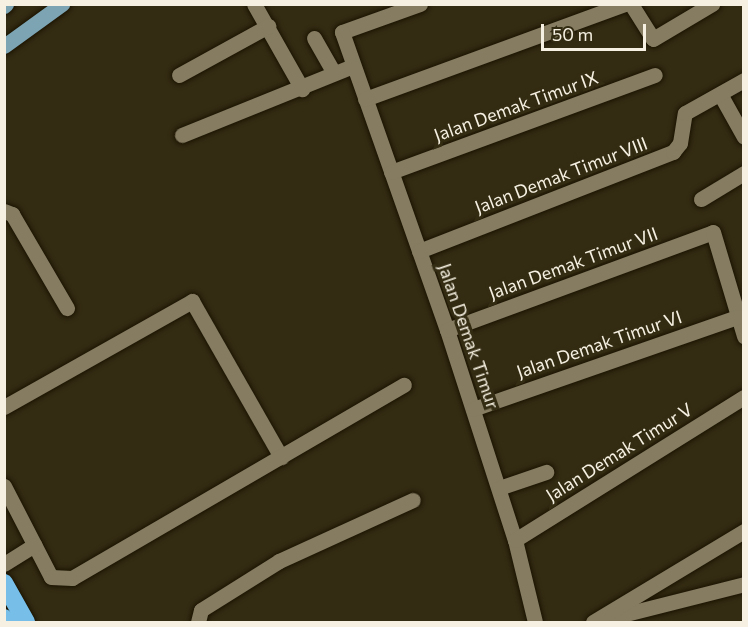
<!DOCTYPE html>
<html>
<head>
<meta charset="utf-8">
<style>
  body { margin:0 }
  #map { position:relative; width:748px; height:627px; overflow:hidden; background:#332b12; font-family:Commissioner,sans-serif }
  div>[style] { position:absolute }
  [style*='--x'] { left:calc(var(--x)*1px); top:calc(var(--y)*1px); width:calc(var(--w)*1px); rotate:calc(var(--a)*1deg) }
  .roads { filter:drop-shadow(0 0 2px #1b1300) drop-shadow(0 0 2px #1b1300) }
  .minor>* { height:15px; margin:-7.5px; padding:0 7.5px; transform-origin:7.5px; border-radius:7.5px; background:#857c61 }
  .major>* { height:15px; margin:-7.5px; padding:0 7.5px; transform-origin:7.5px; border-radius:7.5px; background:#7da4b3 }
  .highway>* { height:18px; margin:-9px; padding:0 9px; transform-origin:9px; border-radius:9px; background:#77bfe9 }
  span { translate:-50% -50%; white-space:nowrap; text-align:center; line-height:1.15; -webkit-text-stroke:6px #332b12; paint-order:stroke }
  .street-label { font-size:18px; color:#f5f0e1 }
  .frame { position:absolute; inset:0; border:6px solid #f5f0e1; pointer-events:none }
  .scale { position:absolute; left:541px; top:24px; width:105px; height:27px; box-sizing:border-box; border:3px solid #f5f0e1; border-top:0; padding-left:8px; font-size:18px; line-height:21px; white-space:nowrap; color:#f5f0e1; -webkit-text-stroke:4px #332b12; paint-order:stroke }
</style>
</head>
<body>
<div id="map">
  <div class="roads">
    <div class="minor">
      <i style="--x:254;--y:4;--w:98;--a:60.5"></i>
      <i style="--x:420;--y:4;--w:83;--a:160.3"></i>
      <i style="--x:342;--y:32;--w:316;--a:70.6"></i>
      <i style="--x:447;--y:330;--w:221;--a:72.1"></i>
      <i style="--x:515;--y:540;--w:84;--a:76.3"></i>
      <i style="--x:631;--y:4;--w:41;--a:57.8"></i>
      <i style="--x:653;--y:39;--w:69;--a:-30.7"></i>
      <i style="--x:314;--y:38;--w:40;--a:60.3"></i>
      <i style="--x:179;--y:75;--w:102;--a:-28.8"></i>
      <i style="--x:720;--y:94;--w:49;--a:60.8"></i>
      <i style="--x:365;--y:99;--w:276;--a:-20.1"></i>
      <i style="--x:182;--y:135;--w:184;--a:-22"></i>
      <i style="--x:391;--y:172;--w:281;--a:-20.2"></i>
      <i style="--x:701;--y:199;--w:50;--a:-31.2"></i>
      <i style="--x:4;--y:211;--w:9;--a:21"></i>
      <i style="--x:12;--y:214;--w:109;--a:59.7"></i>
      <i style="--x:419;--y:251;--w:273;--a:-21.3"></i>
      <i style="--x:673;--y:152;--w:11;--a:-52"></i>
      <i style="--x:680;--y:143;--w:30;--a:-81"></i>
      <i style="--x:685;--y:113;--w:68;--a:-29.2"></i>
      <i style="--x:447;--y:330;--w:283;--a:-20.2"></i>
      <i style="--x:713;--y:232;--w:109;--a:73.4"></i>
      <i style="--x:4;--y:407;--w:216;--a:-29.4"></i>
      <i style="--x:192;--y:301;--w:180;--a:60.3"></i>
      <i style="--x:473;--y:409;--w:280;--a:-19.2"></i>
      <i style="--x:4;--y:486;--w:102;--a:62.7"></i>
      <i style="--x:51;--y:577;--w:21;--a:3"></i>
      <i style="--x:72;--y:578;--w:384;--a:-30.2"></i>
      <i style="--x:499;--y:488;--w:50;--a:-18.8"></i>
      <i style="--x:515;--y:540;--w:270;--a:-32"></i>
      <i style="--x:4;--y:564;--w:36;--a:-32"></i>
      <i style="--x:606;--y:619;--w:142;--a:-14.2"></i>
      <i style="--x:198;--y:622;--w:12;--a:-76"></i>
      <i style="--x:201;--y:610;--w:92;--a:-32.1"></i>
      <i style="--x:279;--y:561;--w:147;--a:-24.5"></i>
      <i style="--x:593;--y:622;--w:176;--a:-31.1"></i>
    </div>
    <div class="major">
      <i style="--x:4;--y:6;--w:3;--a:-45"></i>
      <i style="--x:4;--y:46;--w:72;--a:-35.9"></i>
    </div>
    <div class="highway">
      <i style="--x:4;--y:583;--w:45;--a:60.6"></i>
      <i style="--x:4;--y:618;--w:5;--a:53"></i>
    </div>
  </div>
  <div class="street-label">
    <span style="left:516px;top:106px;rotate:-20deg">Jalan Demak Timur IX</span>
    <span style="left:561px;top:175px;rotate:-21deg">Jalan Demak Timur VIII</span>
    <span style="left:573px;top:263px;rotate:-20deg">Jalan Demak Timur VII</span>
    <span style="left:469px;top:336px;rotate:71deg">Jalan Demak Timur</span>
    <span style="left:599px;top:344px;rotate:-19deg">Jalan Demak Timur VI</span>
    <span style="left:619px;top:452px;rotate:-32deg">Jalan Demak Timur V</span>
  </div>
  <div class="frame"></div>
  <div class="scale">50 m</div>
</div>
</body>
</html>
